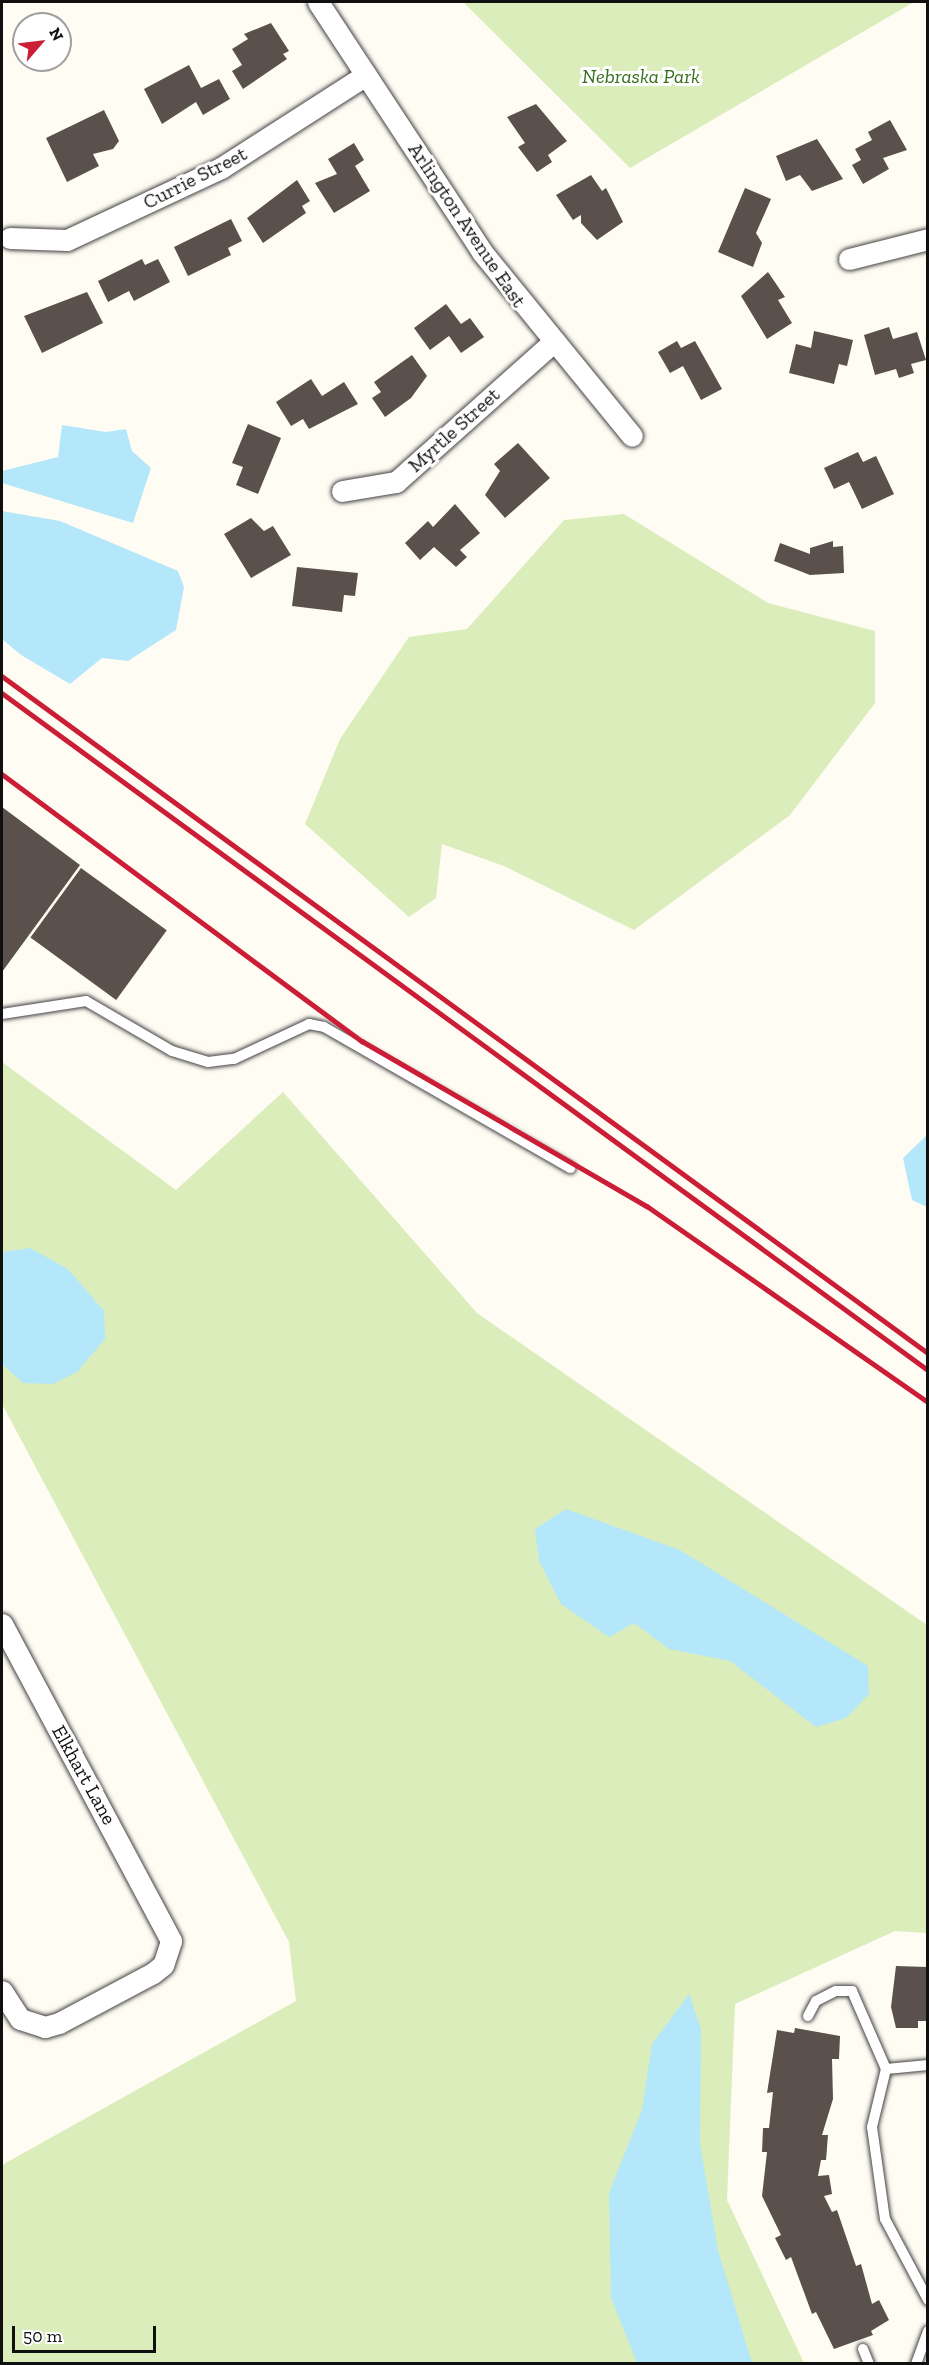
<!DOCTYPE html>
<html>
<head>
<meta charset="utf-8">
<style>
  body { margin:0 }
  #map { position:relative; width:929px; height:2365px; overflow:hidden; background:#fffcf4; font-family:"Zilla Slab",serif }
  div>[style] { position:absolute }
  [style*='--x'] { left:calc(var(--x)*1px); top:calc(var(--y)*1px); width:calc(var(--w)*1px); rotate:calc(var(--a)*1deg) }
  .green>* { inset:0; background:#daedba }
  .water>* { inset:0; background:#b5e7fa }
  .building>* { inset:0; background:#5a504c; transform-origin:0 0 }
  .roads { filter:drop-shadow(0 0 2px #434343) drop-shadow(0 0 2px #434343) }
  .service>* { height:10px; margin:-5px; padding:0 5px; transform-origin:5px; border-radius:5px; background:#fff }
  .minor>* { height:21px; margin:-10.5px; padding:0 10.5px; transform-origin:10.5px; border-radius:10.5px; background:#fff }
  .rail>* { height:4.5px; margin:-2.25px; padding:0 2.25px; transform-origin:2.25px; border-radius:2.25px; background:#cc1d37 }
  span { translate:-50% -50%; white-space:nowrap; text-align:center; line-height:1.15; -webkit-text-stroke:6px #fff; paint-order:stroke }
  .park-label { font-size:20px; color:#346e1b; font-style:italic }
  .street-label { font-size:20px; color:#101010 }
  .frame { position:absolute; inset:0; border:3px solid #101010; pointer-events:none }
  .north { position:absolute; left:12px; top:12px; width:60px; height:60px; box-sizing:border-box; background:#fff; border:2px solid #9f9f9f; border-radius:50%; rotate:62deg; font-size:16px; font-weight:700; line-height:24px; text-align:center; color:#101010 }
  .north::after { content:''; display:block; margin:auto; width:21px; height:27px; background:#cc1d37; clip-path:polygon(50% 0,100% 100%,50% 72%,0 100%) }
  .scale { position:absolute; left:12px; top:2326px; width:144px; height:27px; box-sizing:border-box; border:3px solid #101010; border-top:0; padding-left:8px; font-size:18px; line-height:21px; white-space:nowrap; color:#101010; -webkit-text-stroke:4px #fff; paint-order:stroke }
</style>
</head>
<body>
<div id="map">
  <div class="green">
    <i style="clip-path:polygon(463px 2px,914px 2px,630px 168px)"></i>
    <i style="clip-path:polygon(624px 514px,768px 603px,875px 631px,875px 703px,790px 815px,634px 930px,504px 866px,442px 844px,436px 898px,409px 917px,305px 824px,340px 739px,409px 637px,467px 629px,564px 520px)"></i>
    <i style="clip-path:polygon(2px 1062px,176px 1190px,283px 1092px,477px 1313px,927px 1625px,927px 1933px,895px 1931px,735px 2004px,727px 2200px,804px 2363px,2px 2363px,2px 2165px,296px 2001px,289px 1942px,2px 1404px)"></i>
  </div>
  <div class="water">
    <i style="clip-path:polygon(62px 425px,106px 432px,126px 429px,132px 451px,151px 468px,133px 523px,2px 483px,2px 471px,58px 457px)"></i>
    <i style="clip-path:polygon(2px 511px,60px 521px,178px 571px,184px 587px,176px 630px,128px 661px,102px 658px,70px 684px,21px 655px,2px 639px)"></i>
    <i style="clip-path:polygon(927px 1135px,928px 1135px,927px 1207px,912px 1200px,903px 1158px)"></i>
    <i style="clip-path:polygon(30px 1248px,68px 1269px,104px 1311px,105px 1339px,77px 1372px,53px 1384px,23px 1383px,2px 1364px,2px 1252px)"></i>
    <i style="clip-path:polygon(566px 1509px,680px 1550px,868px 1666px,869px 1694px,846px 1718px,816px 1727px,730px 1661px,669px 1649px,634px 1623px,609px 1637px,561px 1604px,539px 1561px,535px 1529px)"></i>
    <i style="clip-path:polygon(689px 1994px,701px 2029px,700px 2144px,718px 2250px,752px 2363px,637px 2363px,611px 2298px,609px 2193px,642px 2110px,652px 2044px)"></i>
  </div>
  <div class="building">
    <i style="clip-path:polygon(271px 23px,289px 51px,283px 54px,287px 59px,243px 89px,232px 71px,242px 65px,232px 49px,248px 39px,244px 34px)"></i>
    <i style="clip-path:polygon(189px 65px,201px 88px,219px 79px,230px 99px,203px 115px,196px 102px,162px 124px,144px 89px)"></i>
    <i style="clip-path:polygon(536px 104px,567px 141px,548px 155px,552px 162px,537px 172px,518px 147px,525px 143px,507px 117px)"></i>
    <i style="clip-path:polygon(104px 110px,119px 141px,113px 149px,93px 154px,99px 166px,67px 182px,46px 138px)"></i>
    <i style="clip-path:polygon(890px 120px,907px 150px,883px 158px,889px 169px,863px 184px,852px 165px,861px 160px,855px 149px,872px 140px,868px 132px)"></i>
    <i style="clip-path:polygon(817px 139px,843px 179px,812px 191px,800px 175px,786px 181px,776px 156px)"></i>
    <i style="clip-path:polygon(354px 143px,364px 160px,355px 166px,370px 191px,334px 213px,315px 183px,337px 174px,328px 159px)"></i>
    <i style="clip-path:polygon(591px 175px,602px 191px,606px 188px,623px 222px,597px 240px,581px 223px,581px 215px,573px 220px,556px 195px)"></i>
    <i style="clip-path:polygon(297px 180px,310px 201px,302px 206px,306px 213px,263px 243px,247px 218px)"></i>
    <i style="clip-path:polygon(745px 188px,771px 199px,756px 233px,762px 243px,753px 267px,718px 252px)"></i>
    <i style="clip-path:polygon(231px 219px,242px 241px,228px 248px,231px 255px,188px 276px,174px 247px)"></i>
    <i style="clip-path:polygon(142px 259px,145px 265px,158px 259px,170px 282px,134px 301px,129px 291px,108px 302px,98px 281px)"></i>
    <i style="clip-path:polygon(768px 272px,785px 297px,778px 300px,792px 323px,767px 339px,741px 296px)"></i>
    <i style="clip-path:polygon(87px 292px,103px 323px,42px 353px,24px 316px)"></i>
    <i style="clip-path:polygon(446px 304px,461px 324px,470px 318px,484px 337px,461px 353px,449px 336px,430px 350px,414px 328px)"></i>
    <i style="clip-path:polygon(889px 327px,893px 339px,917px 332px,926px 360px,911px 364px,914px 373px,899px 378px,896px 369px,875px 375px,864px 335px)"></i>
    <i style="clip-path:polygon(814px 331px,853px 340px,847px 366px,839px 364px,834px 384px,789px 373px,796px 344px,811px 348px)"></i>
    <i style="clip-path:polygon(677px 341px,681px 348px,695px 341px,722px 389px,701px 400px,683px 366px,670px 373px,658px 352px)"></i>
    <i style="clip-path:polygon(412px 355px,427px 376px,411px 398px,385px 417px,372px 398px,381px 392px,374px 382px)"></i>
    <i style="clip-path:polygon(311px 379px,322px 396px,344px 382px,358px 404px,309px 429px,303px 419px,291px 426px,276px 402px)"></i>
    <i style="clip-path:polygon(248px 424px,281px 438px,258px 494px,236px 485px,243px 467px,232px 463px)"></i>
    <i style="clip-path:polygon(518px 443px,550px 478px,505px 518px,485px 495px,500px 471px,494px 464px)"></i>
    <i style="clip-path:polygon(858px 452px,863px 462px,876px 456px,894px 494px,862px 509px,849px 482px,834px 489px,824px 468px)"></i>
    <i style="clip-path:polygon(455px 504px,480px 533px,460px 550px,467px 557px,456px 567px,434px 547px,420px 560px,405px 543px,428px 521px,433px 527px)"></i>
    <i style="clip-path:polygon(251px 518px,264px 531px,273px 526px,291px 555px,251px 578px,224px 534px)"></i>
    <i style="clip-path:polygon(833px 541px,833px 547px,843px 546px,844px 573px,810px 575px,774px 561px,780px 543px,810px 554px,810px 548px)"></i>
    <i style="clip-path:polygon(297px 567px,358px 573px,355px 596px,344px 595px,342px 612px,292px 606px)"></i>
    <i style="clip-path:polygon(2px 807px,80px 865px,2px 972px)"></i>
    <i style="left:81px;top:868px;width:106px;height:86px;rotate:36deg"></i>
    <i style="clip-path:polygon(896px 1966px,928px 1967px,928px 2021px,918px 2021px,918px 2028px,896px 2028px,891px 2007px)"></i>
    <i style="clip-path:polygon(795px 2028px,840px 2036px,839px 2059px,832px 2059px,833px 2099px,822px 2135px,828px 2135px,826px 2160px,821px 2160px,818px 2176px,829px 2175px,832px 2194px,824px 2196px,832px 2212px,837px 2210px,856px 2266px,861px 2264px,872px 2304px,879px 2300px,889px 2320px,871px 2331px,873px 2335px,834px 2349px,816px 2312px,812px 2314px,791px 2257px,786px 2260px,775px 2238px,781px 2235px,762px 2196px,767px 2152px,762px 2152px,763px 2128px,769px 2128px,773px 2092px,767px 2093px,777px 2030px,794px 2033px)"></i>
  </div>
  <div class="roads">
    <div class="service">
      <i style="--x:2;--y:1014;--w:85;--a:-8.8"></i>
      <i style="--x:86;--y:1001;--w:99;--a:30.2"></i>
      <i style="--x:172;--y:1051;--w:38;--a:17"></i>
      <i style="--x:208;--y:1062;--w:26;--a:-7"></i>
      <i style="--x:234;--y:1059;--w:83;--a:-25"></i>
      <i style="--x:309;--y:1024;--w:15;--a:11"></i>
      <i style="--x:324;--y:1027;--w:284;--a:29.8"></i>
      <i style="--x:808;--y:2016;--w:17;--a:-62"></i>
      <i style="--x:816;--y:2001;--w:22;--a:-27"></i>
      <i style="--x:836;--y:1991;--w:16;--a:0"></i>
      <i style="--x:852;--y:1991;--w:85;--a:66.4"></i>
      <i style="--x:928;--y:2065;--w:42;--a:174.6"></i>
      <i style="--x:886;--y:2069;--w:60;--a:103.6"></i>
      <i style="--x:872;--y:2127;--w:93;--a:82"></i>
      <i style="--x:885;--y:2219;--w:92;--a:62"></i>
      <i style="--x:863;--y:2349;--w:16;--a:68"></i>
      <i style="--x:916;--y:2364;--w:35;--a:-70"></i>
    </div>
    <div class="minor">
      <i style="--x:318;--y:2;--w:299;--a:56.7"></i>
      <i style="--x:482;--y:252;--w:237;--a:50.8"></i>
      <i style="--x:10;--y:238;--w:57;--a:2"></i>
      <i style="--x:67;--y:240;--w:170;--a:-25.1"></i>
      <i style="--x:221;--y:168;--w:172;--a:-32.7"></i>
      <i style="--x:849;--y:259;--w:81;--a:-14.2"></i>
      <i style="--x:342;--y:491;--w:55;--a:-9.5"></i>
      <i style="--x:396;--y:482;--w:210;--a:-41.7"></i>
      <i style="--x:2;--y:1624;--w:359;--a:61.9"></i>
      <i style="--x:171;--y:1941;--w:25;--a:108"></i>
      <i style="--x:163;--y:1965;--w:13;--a:141"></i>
      <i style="--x:153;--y:1973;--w:106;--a:152"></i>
      <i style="--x:59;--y:2023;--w:15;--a:164"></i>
      <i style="--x:45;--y:2027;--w:26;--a:-162"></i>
      <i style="--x:20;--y:2019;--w:33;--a:-123"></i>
    </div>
  </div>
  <div class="rail">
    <i style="--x:2;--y:676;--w:1147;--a:36.17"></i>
    <i style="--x:2;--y:693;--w:1147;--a:36.17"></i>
    <i style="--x:2;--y:774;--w:448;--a:36.6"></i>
    <i style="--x:362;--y:1041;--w:329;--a:30.1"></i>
    <i style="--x:647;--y:1206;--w:343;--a:34.9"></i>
  </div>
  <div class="park-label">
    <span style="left:641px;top:76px">Nebraska Park</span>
  </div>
  <div class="street-label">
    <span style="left:195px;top:178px;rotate:-27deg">Currie Street</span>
    <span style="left:467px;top:225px;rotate:56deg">Arlington Avenue East</span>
    <span style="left:454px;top:430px;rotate:-42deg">Myrtle Street</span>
    <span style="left:84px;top:1775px;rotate:61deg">Elkhart Lane</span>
  </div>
  <div class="frame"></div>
  <div class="north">N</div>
  <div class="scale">50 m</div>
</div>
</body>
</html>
